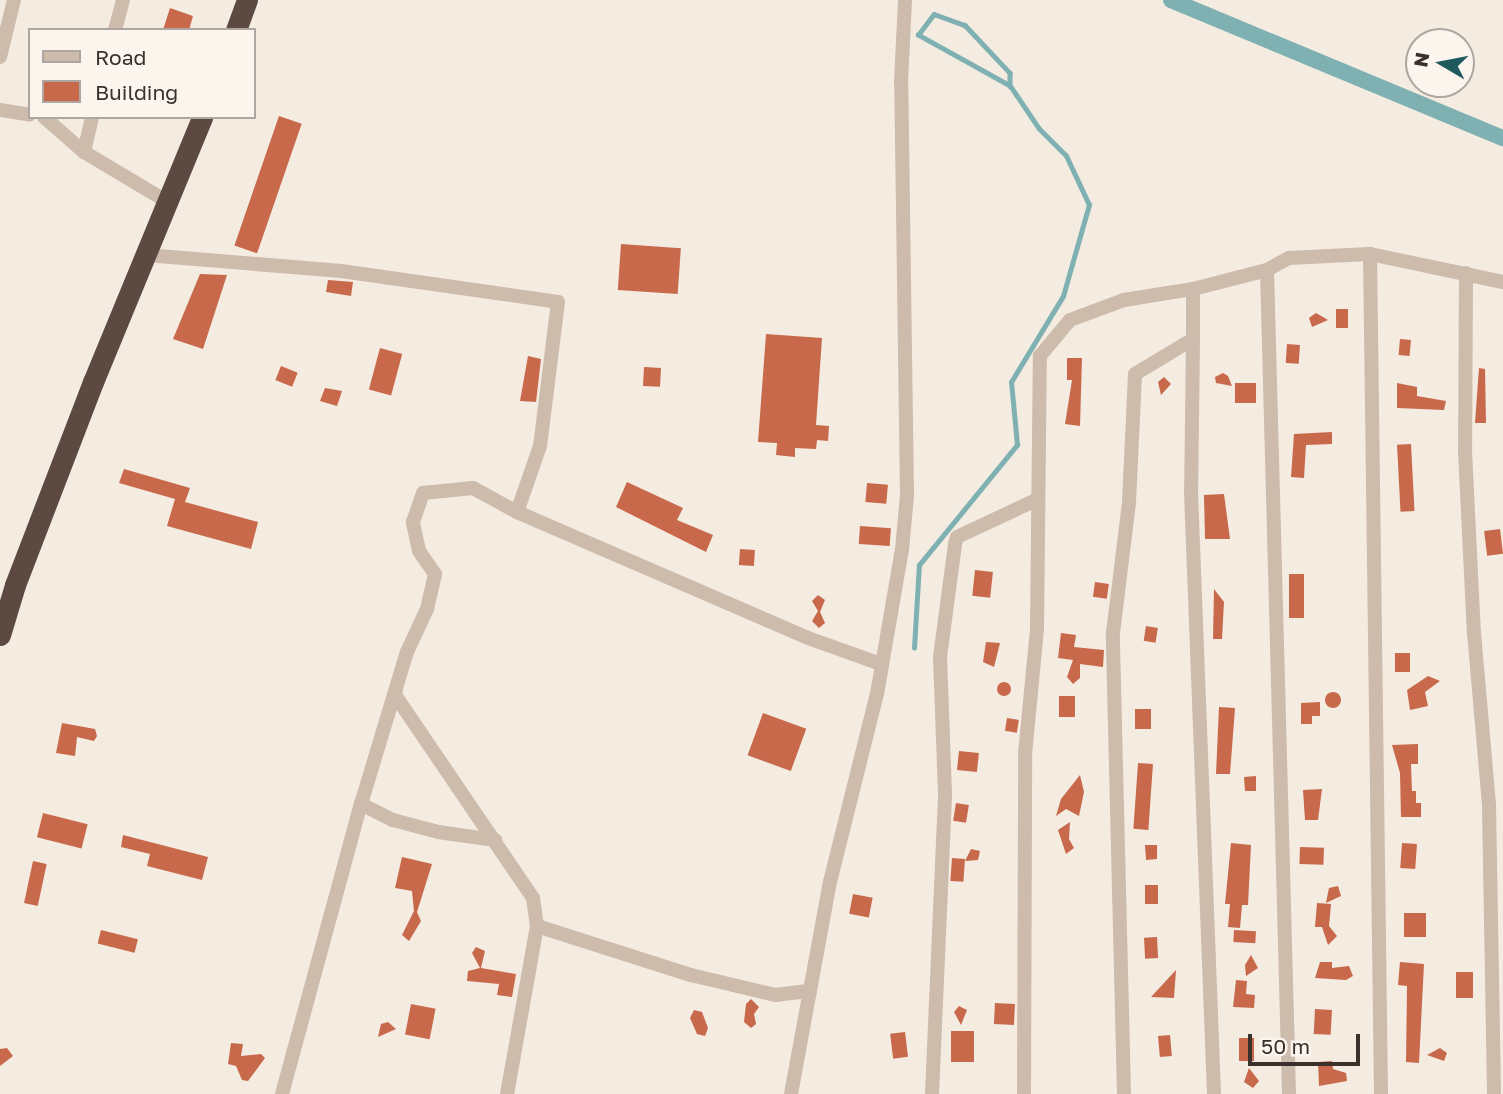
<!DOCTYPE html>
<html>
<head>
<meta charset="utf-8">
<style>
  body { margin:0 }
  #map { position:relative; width:1503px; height:1094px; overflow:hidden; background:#f4ebe1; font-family:"Golos Text",sans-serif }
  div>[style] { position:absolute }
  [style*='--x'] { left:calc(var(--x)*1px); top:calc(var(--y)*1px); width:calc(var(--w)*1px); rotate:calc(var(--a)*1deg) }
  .stream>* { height:4.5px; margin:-2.25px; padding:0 2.25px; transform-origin:2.25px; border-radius:2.25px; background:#7fb0b2 }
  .canal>* { height:16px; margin:-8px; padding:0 8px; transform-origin:8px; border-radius:8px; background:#7fb0b2 }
  .building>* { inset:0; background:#c8694b; transform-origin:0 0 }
  .round { border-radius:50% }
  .street>* { height:14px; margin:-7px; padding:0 7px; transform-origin:7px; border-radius:7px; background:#cdbbac }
  .highway>* { height:21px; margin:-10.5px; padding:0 10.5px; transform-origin:10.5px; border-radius:10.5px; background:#5c4a42 }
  span { translate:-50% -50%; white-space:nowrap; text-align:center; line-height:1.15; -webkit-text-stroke:5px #fbf5ee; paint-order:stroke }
  .legend { position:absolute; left:28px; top:28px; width:228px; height:91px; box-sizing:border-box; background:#fbf5ee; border:2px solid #aea6a0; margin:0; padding:9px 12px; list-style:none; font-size:21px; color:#3b302b }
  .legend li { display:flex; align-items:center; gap:14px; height:35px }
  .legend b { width:35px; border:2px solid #aea6a0 }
  .north { position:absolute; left:1405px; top:28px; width:70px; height:70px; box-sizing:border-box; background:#fbf5ee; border:2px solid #aea6a0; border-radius:50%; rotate:280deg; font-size:19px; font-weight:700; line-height:28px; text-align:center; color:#3b302b }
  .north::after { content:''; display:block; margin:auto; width:24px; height:32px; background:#1f5a5e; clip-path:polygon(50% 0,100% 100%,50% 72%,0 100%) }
  .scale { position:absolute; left:1248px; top:1034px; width:112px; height:32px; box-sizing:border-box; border:4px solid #3b302b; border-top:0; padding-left:9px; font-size:21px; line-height:24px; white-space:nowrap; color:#3b302b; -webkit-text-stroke:5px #fbf5ee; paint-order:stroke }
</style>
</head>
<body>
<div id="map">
  <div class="stream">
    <i style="--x:914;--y:648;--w:83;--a:-86.6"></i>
    <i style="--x:919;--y:565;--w:155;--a:-50.8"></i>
    <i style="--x:1017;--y:445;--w:63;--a:-95.4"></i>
    <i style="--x:1011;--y:382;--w:100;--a:-58.8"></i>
    <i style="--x:1063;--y:296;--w:95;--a:-74.1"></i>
    <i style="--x:1089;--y:205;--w:54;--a:-115.1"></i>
    <i style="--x:1066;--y:156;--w:38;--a:-135"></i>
    <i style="--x:1039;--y:129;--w:52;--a:-124"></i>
    <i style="--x:1010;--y:86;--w:105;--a:-151"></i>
    <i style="--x:918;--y:35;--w:26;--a:-53"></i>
    <i style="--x:934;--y:14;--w:33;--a:20"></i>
    <i style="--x:965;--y:25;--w:66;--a:46.8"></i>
    <i style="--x:1010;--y:73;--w:13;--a:90"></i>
  </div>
  <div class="canal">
    <i style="--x:1171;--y:0;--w:360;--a:22.6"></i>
  </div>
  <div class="building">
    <i style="clip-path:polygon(170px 8px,193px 16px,189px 30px,163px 30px)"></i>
    <i style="left:279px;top:116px;width:24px;height:137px;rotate:19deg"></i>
    <i style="left:621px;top:244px;width:60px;height:46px;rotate:4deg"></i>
    <i style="clip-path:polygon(200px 274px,227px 275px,203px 349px,173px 339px)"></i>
    <i style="clip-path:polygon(328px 280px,353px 282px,351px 296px,326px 292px)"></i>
    <i style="left:1336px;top:309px;width:12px;height:19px"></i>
    <i style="clip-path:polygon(1316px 313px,1328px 320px,1312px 327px,1309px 318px)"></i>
    <i style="clip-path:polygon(766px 334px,822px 338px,816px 425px,829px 426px,828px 441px,817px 440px,816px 449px,795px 448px,795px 457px,776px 455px,777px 443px,758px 442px)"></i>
    <i style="left:1400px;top:339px;width:11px;height:16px;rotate:5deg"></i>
    <i style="left:1287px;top:344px;width:13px;height:19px;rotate:4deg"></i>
    <i style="left:380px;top:348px;width:23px;height:43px;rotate:15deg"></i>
    <i style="clip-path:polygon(528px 356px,541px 359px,536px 402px,520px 401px)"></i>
    <i style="clip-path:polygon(1067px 358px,1082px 358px,1080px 426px,1065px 424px,1072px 380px,1067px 380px)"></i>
    <i style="left:281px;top:366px;width:18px;height:15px;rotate:22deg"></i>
    <i style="left:644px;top:367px;width:17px;height:19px;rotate:3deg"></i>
    <i style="clip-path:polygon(1479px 368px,1485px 369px,1486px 423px,1475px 423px)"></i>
    <i style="clip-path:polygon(1223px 373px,1228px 376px,1232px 386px,1216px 383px,1215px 377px)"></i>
    <i style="clip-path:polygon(1164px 377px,1171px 384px,1161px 395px,1158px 382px)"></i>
    <i style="left:1235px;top:383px;width:21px;height:20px"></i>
    <i style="clip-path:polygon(1397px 383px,1417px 387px,1417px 396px,1446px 401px,1444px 410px,1397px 408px)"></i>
    <i style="clip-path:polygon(325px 388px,342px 391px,337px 406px,320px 401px)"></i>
    <i style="clip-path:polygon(1332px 432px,1332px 444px,1306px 445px,1304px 478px,1291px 477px,1294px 434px)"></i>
    <i style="left:1411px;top:444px;width:67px;height:14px;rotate:87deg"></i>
    <i style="clip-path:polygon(124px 469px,190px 488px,185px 502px,258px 522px,251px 549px,167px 526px,175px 499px,119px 483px)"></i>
    <i style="clip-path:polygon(627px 482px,683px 508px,677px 520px,713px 535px,706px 552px,616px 507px)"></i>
    <i style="left:867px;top:483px;width:21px;height:19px;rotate:5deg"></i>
    <i style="clip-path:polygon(1224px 494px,1230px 539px,1205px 539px,1204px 495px)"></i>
    <i style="left:860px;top:526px;width:31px;height:18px;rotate:4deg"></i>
    <i style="left:1500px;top:529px;width:25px;height:16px;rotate:83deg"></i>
    <i style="left:740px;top:549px;width:15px;height:16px;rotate:4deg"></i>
    <i style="left:975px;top:570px;width:18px;height:26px;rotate:6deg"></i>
    <i style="left:1289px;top:574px;width:15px;height:44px"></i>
    <i style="left:1095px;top:582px;width:14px;height:15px;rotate:8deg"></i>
    <i style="clip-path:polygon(1214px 589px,1224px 602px,1222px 639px,1213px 639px)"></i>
    <i style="clip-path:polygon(818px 595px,825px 600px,820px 612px,825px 623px,819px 628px,812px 621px,818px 611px,812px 601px)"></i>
    <i style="left:1146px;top:626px;width:12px;height:15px;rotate:9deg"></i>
    <i style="clip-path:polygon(1061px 633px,1076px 635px,1074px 647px,1104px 650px,1103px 667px,1080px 664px,1080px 678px,1073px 684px,1067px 677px,1073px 660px,1058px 658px)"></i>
    <i style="clip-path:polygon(986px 642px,1000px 643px,994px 667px,983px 662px)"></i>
    <i style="left:1410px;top:653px;width:19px;height:15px;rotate:90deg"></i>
    <i style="clip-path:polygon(1428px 676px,1440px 681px,1425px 692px,1428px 706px,1410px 710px,1407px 690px)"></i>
    <i class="round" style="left:997px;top:682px;width:14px;height:14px"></i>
    <i class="round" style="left:1325px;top:692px;width:16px;height:16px"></i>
    <i style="left:1059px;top:696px;width:16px;height:21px"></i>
    <i style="clip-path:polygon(1320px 702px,1320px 716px,1312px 716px,1312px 724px,1301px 724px,1301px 703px)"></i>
    <i style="clip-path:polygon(1219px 707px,1235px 708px,1230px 774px,1216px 774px)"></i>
    <i style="left:1135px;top:709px;width:16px;height:20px"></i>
    <i style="left:763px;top:713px;width:46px;height:45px;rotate:20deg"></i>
    <i style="left:1007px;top:718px;width:12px;height:13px;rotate:9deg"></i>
    <i style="clip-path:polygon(62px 723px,95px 729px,97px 736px,94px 741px,77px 737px,75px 756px,56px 753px)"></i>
    <i style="clip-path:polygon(1418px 744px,1418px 764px,1411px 764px,1412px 791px,1416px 791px,1416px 803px,1421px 803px,1421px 817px,1401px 817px,1400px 773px,1392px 745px)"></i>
    <i style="left:959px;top:751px;width:20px;height:19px;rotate:6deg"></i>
    <i style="left:1138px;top:763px;width:15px;height:66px;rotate:4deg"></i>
    <i style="clip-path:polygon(1080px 775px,1084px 792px,1079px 816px,1066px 809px,1056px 816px,1061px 799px)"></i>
    <i style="clip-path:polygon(1256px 776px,1256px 791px,1245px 791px,1244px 777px)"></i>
    <i style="clip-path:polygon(1322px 789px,1318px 820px,1305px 820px,1303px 790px)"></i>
    <i style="left:956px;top:803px;width:13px;height:18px;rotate:9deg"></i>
    <i style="left:43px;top:813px;width:46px;height:25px;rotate:14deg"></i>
    <i style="clip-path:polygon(1070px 822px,1069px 839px,1074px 848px,1066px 854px,1058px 830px)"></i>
    <i style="clip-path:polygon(123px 835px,208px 857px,202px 880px,147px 866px,150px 854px,121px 847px)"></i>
    <i style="clip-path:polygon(1231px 843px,1251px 845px,1248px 905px,1242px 905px,1240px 928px,1228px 927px,1230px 904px,1225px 904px)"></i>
    <i style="left:1402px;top:843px;width:15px;height:25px;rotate:4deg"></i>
    <i style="clip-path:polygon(1145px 845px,1157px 845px,1157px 859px,1146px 860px)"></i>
    <i style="left:1300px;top:847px;width:24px;height:17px;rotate:2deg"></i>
    <i style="clip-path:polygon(971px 849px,980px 851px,978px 860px,965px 861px)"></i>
    <i style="clip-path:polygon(402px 857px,432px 864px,417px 912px,421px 921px,409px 941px,402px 935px,414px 911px,412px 891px,395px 888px)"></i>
    <i style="left:952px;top:858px;width:13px;height:23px;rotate:4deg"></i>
    <i style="left:33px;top:861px;width:14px;height:43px;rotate:12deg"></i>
    <i style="left:1145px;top:885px;width:13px;height:19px"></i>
    <i style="clip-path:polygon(1338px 886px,1341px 896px,1326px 903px,1329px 888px)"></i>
    <i style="left:853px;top:894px;width:20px;height:20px;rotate:11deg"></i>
    <i style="clip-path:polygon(1317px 903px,1331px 904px,1329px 926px,1337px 936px,1328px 945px,1322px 927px,1315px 927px)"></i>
    <i style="left:1404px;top:913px;width:22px;height:24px"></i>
    <i style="left:101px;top:930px;width:38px;height:14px;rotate:14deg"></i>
    <i style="left:1234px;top:930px;width:22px;height:12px;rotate:3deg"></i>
    <i style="left:1157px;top:937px;width:21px;height:13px;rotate:87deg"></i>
    <i style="clip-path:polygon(476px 947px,485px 951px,481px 968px,516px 974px,512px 997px,497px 995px,499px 984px,467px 981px,468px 971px,480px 968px,472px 953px)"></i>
    <i style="clip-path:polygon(1251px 955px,1258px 968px,1246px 976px,1245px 965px)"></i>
    <i style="clip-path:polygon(1320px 962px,1332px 962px,1332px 968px,1349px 966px,1353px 976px,1346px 980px,1315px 978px)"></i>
    <i style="clip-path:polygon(1400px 962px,1424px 964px,1419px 1063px,1406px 1062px,1407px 986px,1398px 985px)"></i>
    <i style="clip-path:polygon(1176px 970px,1174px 998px,1151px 997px)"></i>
    <i style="left:1456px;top:972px;width:17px;height:26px"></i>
    <i style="clip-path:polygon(1236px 980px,1247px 981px,1246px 994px,1255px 995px,1254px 1008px,1233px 1007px)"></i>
    <i style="clip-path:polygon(751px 999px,759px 1007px,754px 1014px,756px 1024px,751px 1028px,744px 1022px,746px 1004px)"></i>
    <i style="left:995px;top:1003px;width:20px;height:21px;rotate:3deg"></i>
    <i style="left:411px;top:1004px;width:25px;height:31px;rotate:11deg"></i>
    <i style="clip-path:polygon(959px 1006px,967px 1010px,961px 1025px,954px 1012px)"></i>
    <i style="left:1315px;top:1009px;width:17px;height:25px;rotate:3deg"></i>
    <i style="clip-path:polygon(694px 1010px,702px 1012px,708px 1028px,705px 1036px,697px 1034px,690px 1018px)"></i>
    <i style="clip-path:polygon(388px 1022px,396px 1029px,378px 1037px,381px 1024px)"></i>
    <i style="left:951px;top:1031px;width:23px;height:31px"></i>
    <i style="left:905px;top:1032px;width:25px;height:15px;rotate:83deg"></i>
    <i style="left:1170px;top:1035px;width:21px;height:12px;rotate:85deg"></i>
    <i style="left:1239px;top:1038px;width:15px;height:23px"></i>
    <i style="clip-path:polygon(231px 1043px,243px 1044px,241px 1056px,261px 1054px,265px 1058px,248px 1081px,242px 1080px,236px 1066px,228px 1064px)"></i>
    <i style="clip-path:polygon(7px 1048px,13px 1056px,0 1066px,0 1049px)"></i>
    <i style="clip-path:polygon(1440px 1048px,1447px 1053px,1444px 1061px,1427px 1055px)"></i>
    <i style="clip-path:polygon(1332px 1061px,1333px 1069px,1346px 1073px,1347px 1081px,1319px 1086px,1318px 1062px)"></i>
    <i style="clip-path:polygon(1249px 1068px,1259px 1081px,1253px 1088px,1244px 1082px)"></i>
  </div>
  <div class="street">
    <i style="--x:115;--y:30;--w:31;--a:-75"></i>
    <i style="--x:0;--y:57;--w:59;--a:-76.2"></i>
    <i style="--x:0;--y:110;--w:30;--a:9"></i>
    <i style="--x:44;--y:117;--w:53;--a:41.2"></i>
    <i style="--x:84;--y:152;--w:98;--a:30.8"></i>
    <i style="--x:84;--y:152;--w:36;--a:-77"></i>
    <i style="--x:1370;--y:254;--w:840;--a:89.25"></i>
    <i style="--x:146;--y:255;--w:196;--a:4.7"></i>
    <i style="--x:341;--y:271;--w:219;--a:8.1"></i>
    <i style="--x:558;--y:302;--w:145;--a:97.1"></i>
    <i style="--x:540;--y:446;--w:70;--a:109.2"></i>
    <i style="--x:1267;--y:270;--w:824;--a:88.47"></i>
    <i style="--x:1466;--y:273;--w:178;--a:90.3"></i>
    <i style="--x:1465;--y:451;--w:182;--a:87.2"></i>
    <i style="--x:1474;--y:633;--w:173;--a:85"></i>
    <i style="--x:1489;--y:805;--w:289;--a:89"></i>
    <i style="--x:1193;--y:339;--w:153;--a:90.7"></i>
    <i style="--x:1191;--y:492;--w:602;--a:87.81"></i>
    <i style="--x:396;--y:690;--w:5;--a:101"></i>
    <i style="--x:395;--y:695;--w:245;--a:55.8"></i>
    <i style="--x:533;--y:898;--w:28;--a:82"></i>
    <i style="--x:537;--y:926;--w:171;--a:100.1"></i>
    <i style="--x:361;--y:804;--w:36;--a:27"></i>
    <i style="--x:393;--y:820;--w:47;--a:14.9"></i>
    <i style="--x:438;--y:832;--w:58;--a:8"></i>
    <i style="--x:537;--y:926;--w:162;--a:17.7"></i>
    <i style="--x:691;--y:975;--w:86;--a:13.4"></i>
    <i style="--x:775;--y:995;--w:35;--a:-7"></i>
    <i style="--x:282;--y:1094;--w:301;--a:-74.8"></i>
    <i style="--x:361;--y:804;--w:159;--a:-73.2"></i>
    <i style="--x:407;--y:652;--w:47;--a:-65.1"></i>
    <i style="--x:427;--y:609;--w:36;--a:-77"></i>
    <i style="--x:435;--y:574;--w:28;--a:-125"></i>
    <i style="--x:419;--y:551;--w:30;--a:-102"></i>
    <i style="--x:413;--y:522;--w:31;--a:-71"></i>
    <i style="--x:423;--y:493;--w:50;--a:-5.7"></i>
    <i style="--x:473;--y:488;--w:50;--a:28.6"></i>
    <i style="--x:517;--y:512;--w:317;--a:23.4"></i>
    <i style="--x:808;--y:638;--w:77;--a:19.6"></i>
    <i style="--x:791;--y:1094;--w:216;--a:-79.6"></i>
    <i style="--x:830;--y:882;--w:194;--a:-76"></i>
    <i style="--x:877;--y:694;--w:146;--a:-80.2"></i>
    <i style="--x:902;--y:550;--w:55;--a:-84.8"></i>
    <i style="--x:907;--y:495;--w:413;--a:-90.8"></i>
    <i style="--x:901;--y:82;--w:82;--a:-87.2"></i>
    <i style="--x:932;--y:1094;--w:301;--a:-87.5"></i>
    <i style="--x:945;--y:793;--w:136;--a:-92.1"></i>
    <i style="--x:940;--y:657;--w:114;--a:-82.4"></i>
    <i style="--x:955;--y:544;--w:7;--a:-74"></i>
    <i style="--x:957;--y:537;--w:87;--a:-25.1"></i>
    <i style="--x:1024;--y:1094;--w:340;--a:-89.8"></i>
    <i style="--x:1025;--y:754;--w:126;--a:-84.5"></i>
    <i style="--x:1037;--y:629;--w:273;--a:-89.4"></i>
    <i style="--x:1040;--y:356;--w:47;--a:-50.2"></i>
    <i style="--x:1070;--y:320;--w:58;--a:-20.3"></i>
    <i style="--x:1124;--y:300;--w:70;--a:-9.1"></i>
    <i style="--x:1124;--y:1094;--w:461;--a:-91.4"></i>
    <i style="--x:1113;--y:633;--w:132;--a:-83"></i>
    <i style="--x:1129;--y:502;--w:128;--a:-87.3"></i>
    <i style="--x:1135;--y:374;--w:68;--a:-31.1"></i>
    <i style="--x:1193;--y:339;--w:50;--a:-90"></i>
    <i style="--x:1193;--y:289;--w:76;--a:-14.4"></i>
    <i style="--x:1267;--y:270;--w:25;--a:-29"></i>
    <i style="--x:1289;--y:258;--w:81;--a:-2.8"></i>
    <i style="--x:1370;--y:254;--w:136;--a:11.9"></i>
  </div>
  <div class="highway">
    <i style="--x:236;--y:30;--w:32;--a:-70"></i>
    <i style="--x:0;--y:635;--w:52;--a:-73.3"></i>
    <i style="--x:15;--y:585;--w:217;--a:-69"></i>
    <i style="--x:93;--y:382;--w:287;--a:-67.6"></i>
  </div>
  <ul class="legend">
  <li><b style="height:9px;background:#cdbbac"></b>Road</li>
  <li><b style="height:19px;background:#c8694b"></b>Building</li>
  </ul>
  <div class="north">N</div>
  <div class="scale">50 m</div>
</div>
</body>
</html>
